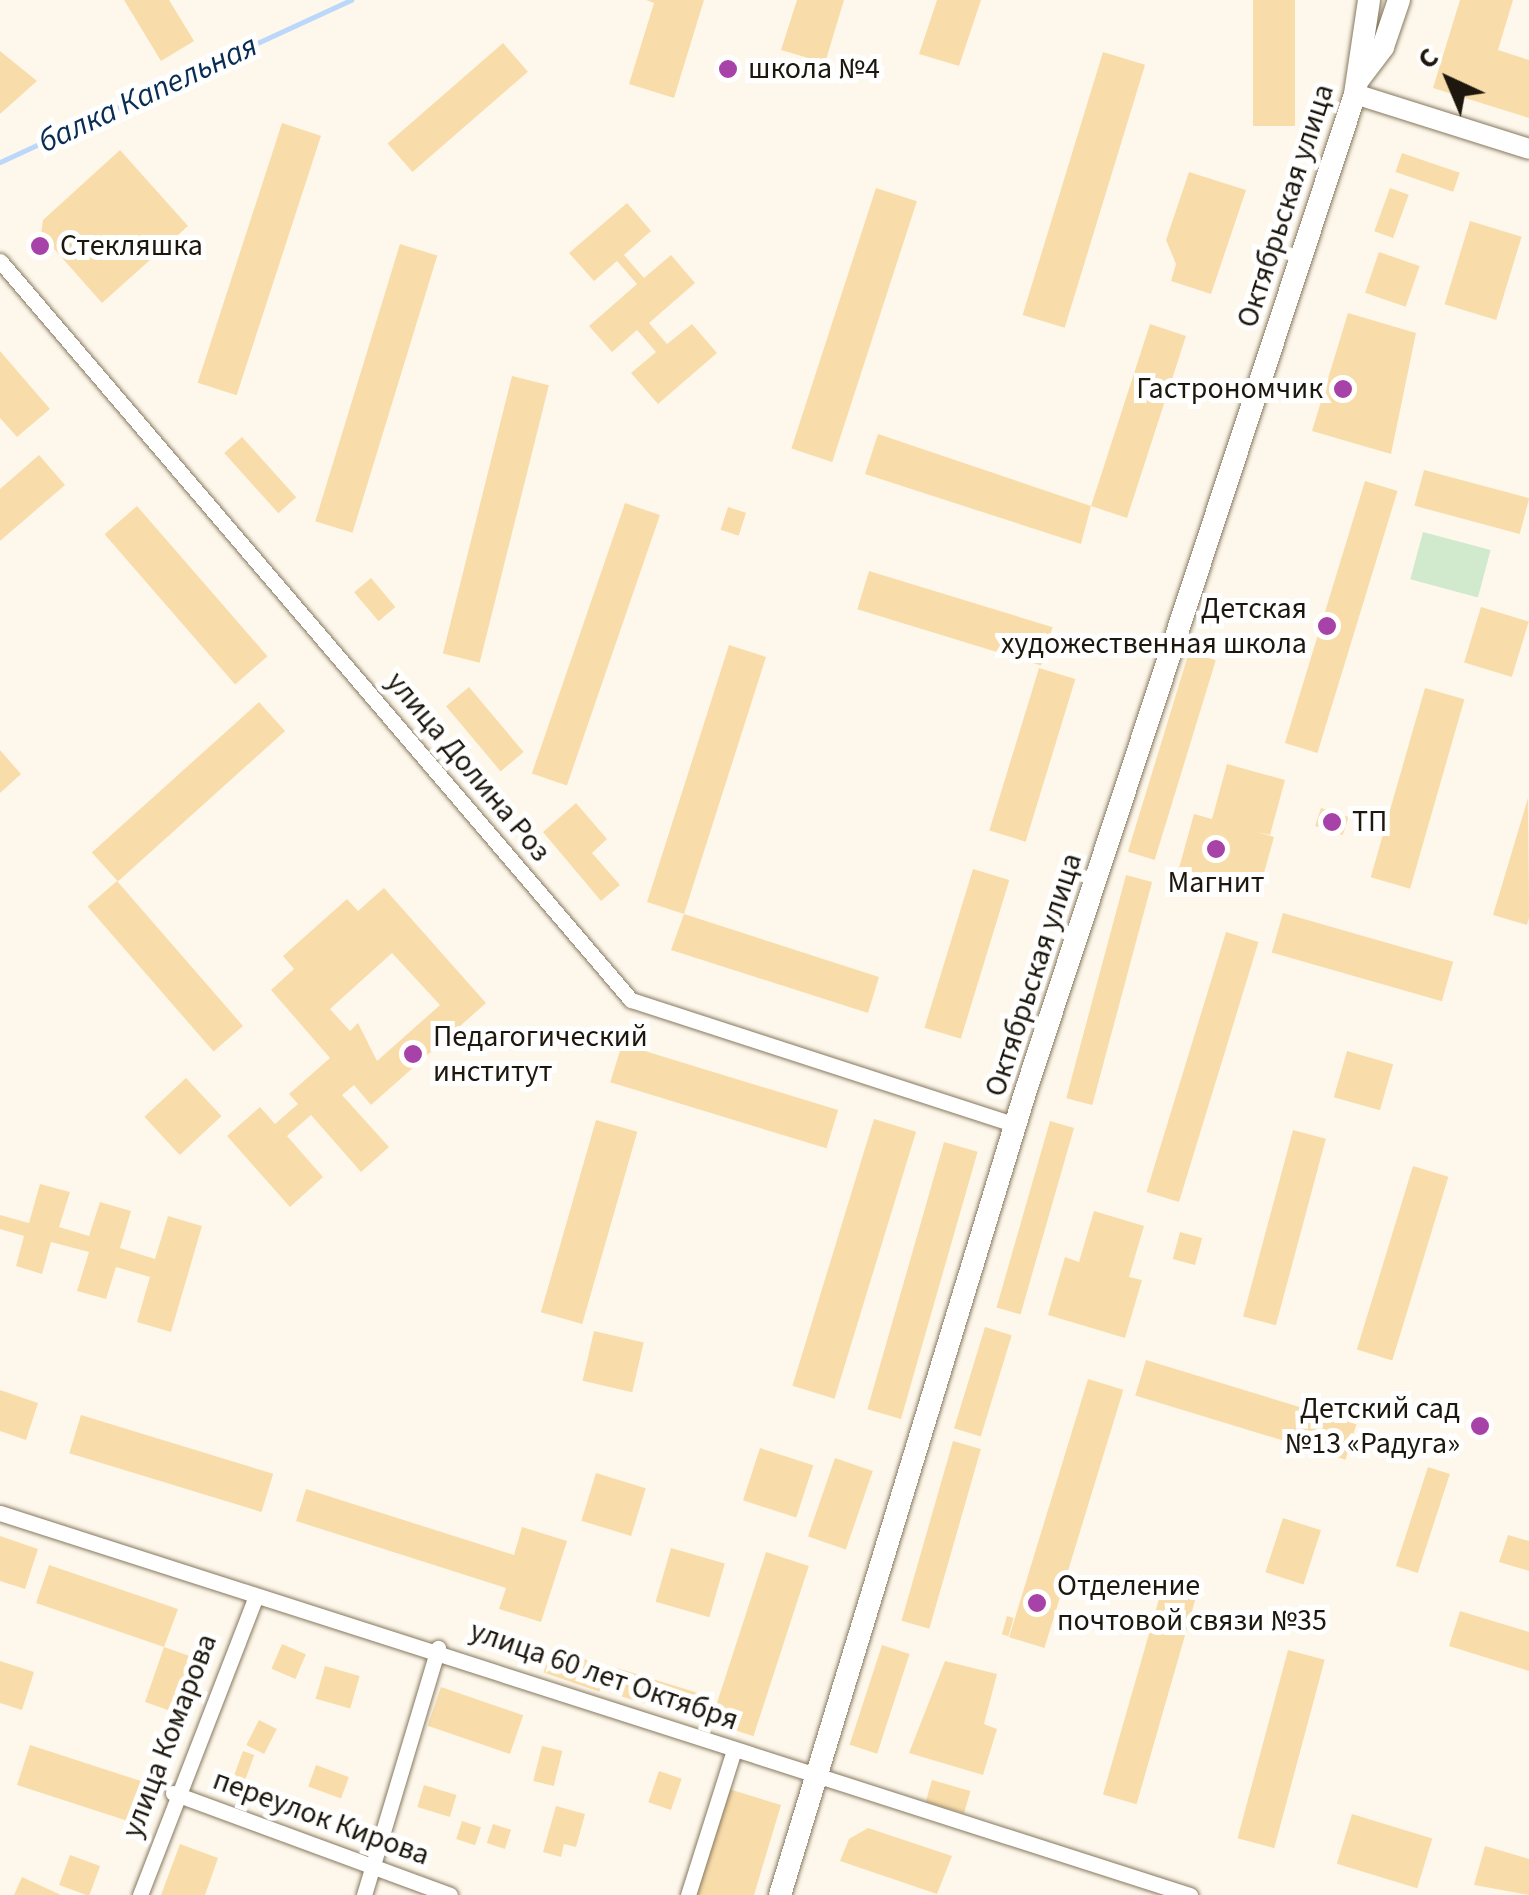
<!DOCTYPE html>
<html>
<head>
<meta charset="utf-8">
<style>
  body { margin:0 }
  #map { position:relative; width:1529px; height:1895px; overflow:hidden; background:#fef8ec; font-family:"Source Sans 3",sans-serif }
  div>[style] { position:absolute }
  [style*='--x'] { left:calc(var(--x)*1px); top:calc(var(--y)*1px); width:calc(var(--w)*1px); rotate:calc(var(--a)*1deg) }
  .green>* { inset:0; background:#d1e9cd; transform-origin:0 0 }
  .stream>* { height:5px; margin:-2.5px; padding:0 2.5px; transform-origin:2.5px; border-radius:2.5px; background:#bbd7fa }
  .building>* { inset:0; background:#f8ddaa; transform-origin:0 0 }
  .roads { filter:drop-shadow(0 0 2px #86785e) drop-shadow(0 0 2px #86785e) }
  .minor>* { height:15px; margin:-7.5px; padding:0 7.5px; transform-origin:7.5px; border-radius:7.5px; background:#fff }
  .tertiary>* { height:20px; margin:-10px; padding:0 10px; transform-origin:10px; border-radius:10px; background:#fff }
  .secondary>* { height:22px; margin:-11px; padding:0 11px; transform-origin:11px; border-radius:11px; background:#fff }
  .dots>* { width:28px; height:28px; translate:-50% -50%; box-sizing:border-box; border:5px solid #fff; border-radius:50% }
  span { translate:-50% -50%; white-space:nowrap; text-align:center; line-height:1.15; -webkit-text-stroke:10px #fff; paint-order:stroke }
  .poi-label { font-size:30px; color:#1d170d }
  .left { translate:0 -50%; text-align:left }
  .right { translate:-100% -50%; text-align:right }
  .street-label { font-size:30px; color:#1d170d }
  .water-label { font-size:32px; color:#082c53; font-style:italic }
  .north { position:absolute; left:1399px; top:30px; width:100px; height:100px; -webkit-text-stroke:8px #fff; paint-order:stroke; rotate:316deg; font-size:28px; font-weight:700; line-height:40px; text-align:center; color:#1d170d }
  .north::after { content:''; display:block; margin:auto; width:35px; height:45px; background:#1d170d; clip-path:polygon(50% 0,100% 100%,50% 72%,0 100%) }
</style>
</head>
<body>
<div id="map">
  <div class="green">
    <i style="left:1423px;top:532px;width:70px;height:49px;rotate:15deg"></i>
  </div>
  <div class="stream">
    <i style="--x:0;--y:162;--w:387;--a:-24.8"></i>
  </div>
  <div class="building">
    <i style="clip-path:polygon(124px 0,169px 0,194px 41px,161px 61px)"></i>
    <i style="clip-path:polygon(704px 0,674px 98px,629px 84px,654px 3px,646px 0)"></i>
    <i style="clip-path:polygon(797px 0,844px 0,825px 63px,781px 50px)"></i>
    <i style="clip-path:polygon(937px 0,981px 0,959px 66px,919px 54px)"></i>
    <i style="left:1253px;top:0;width:42px;height:126px"></i>
    <i style="clip-path:polygon(1460px 0,1513px 0,1498px 50px,1529px 60px,1529px 118px,1433px 88px)"></i>
    <i style="left:503px;top:43px;width:38px;height:153px;rotate:49deg"></i>
    <i style="clip-path:polygon(0 51px,37px 81px,0 114px)"></i>
    <i style="left:1103px;top:52px;width:44px;height:275px;rotate:17deg"></i>
    <i style="left:282px;top:123px;width:41px;height:273px;rotate:18deg"></i>
    <i style="clip-path:polygon(120px 150px,188px 226px,102px 303px,41px 234px,43px 220px)"></i>
    <i style="left:1402px;top:153px;width:61px;height:20px;rotate:19deg"></i>
    <i style="clip-path:polygon(1189px 172px,1246px 190px,1211px 294px,1171px 281px,1176px 264px,1166px 240px)"></i>
    <i style="left:876px;top:188px;width:43px;height:274px;rotate:18deg"></i>
    <i style="left:1390px;top:188px;width:20px;height:46px;rotate:20deg"></i>
    <i style="clip-path:polygon(627px 203px,651px 231px,624px 255px,644px 278px,671px 255px,695px 283px,649px 323px,667px 344px,692px 324px,717px 353px,658px 404px,631px 373px,656px 352px,637px 330px,612px 352px,589px 326px,637px 284px,617px 261px,594px 281px,569px 253px)"></i>
    <i style="left:1470px;top:221px;width:54px;height:87px;rotate:17deg"></i>
    <i style="left:400px;top:244px;width:39px;height:290px;rotate:17deg"></i>
    <i style="left:1379px;top:252px;width:43px;height:43px;rotate:19deg"></i>
    <i style="clip-path:polygon(1348px 313px,1416px 333px,1391px 454px,1312px 431px)"></i>
    <i style="clip-path:polygon(1150px 324px,1186px 336px,1127px 518px,1091px 506px,1081px 544px,865px 474px,878px 434px,1091px 506px)"></i>
    <i style="clip-path:polygon(0 351px,50px 409px,17px 437px,0 418px)"></i>
    <i style="left:512px;top:376px;width:38px;height:286px;rotate:14deg"></i>
    <i style="left:242px;top:437px;width:81px;height:24px;rotate:48deg"></i>
    <i style="clip-path:polygon(39px 455px,65px 485px,0 541px,0 489px)"></i>
    <i style="left:1424px;top:470px;width:109px;height:37px;rotate:15deg"></i>
    <i style="left:1365px;top:481px;width:34px;height:274px;rotate:17deg"></i>
    <i style="left:625px;top:503px;width:37px;height:286px;rotate:19deg"></i>
    <i style="left:137px;top:506px;width:199px;height:43px;rotate:49deg"></i>
    <i style="left:728px;top:507px;width:19px;height:24px;rotate:18deg"></i>
    <i style="left:869px;top:571px;width:192px;height:40px;rotate:17deg"></i>
    <i style="left:371px;top:578px;width:38px;height:22px;rotate:50deg"></i>
    <i style="left:1481px;top:607px;width:50px;height:58px;rotate:17deg"></i>
    <i style="clip-path:polygon(729px 645px,766px 657px,684px 914px,879px 977px,868px 1013px,671px 950px,684px 914px,647px 902px)"></i>
    <i style="left:1189px;top:652px;width:28px;height:209px;rotate:17deg"></i>
    <i style="left:1039px;top:668px;width:38px;height:170px;rotate:17deg"></i>
    <i style="left:469px;top:687px;width:85px;height:30px;rotate:50deg"></i>
    <i style="left:1425px;top:688px;width:41px;height:197px;rotate:16deg"></i>
    <i style="left:259px;top:702px;width:39px;height:225px;rotate:48deg"></i>
    <i style="clip-path:polygon(0 750px,21px 774px,0 793px)"></i>
    <i style="clip-path:polygon(1227px 764px,1285px 780px,1270px 835px,1257px 832px,1274px 837px,1259px 891px,1179px 868px,1194px 814px,1212px 819px)"></i>
    <i style="clip-path:polygon(1528px 798px,1529px 918px,1527px 925px,1493px 915px)"></i>
    <i style="clip-path:polygon(576px 803px,607px 839px,592px 853px,620px 885px,601px 901px,543px 832px)"></i>
    <i style="left:1321px;top:808px;width:29px;height:19px;rotate:18deg"></i>
    <i style="left:973px;top:869px;width:38px;height:166px;rotate:17deg"></i>
    <i style="left:1126px;top:875px;width:27px;height:231px;rotate:15deg"></i>
    <i style="left:117px;top:881px;width:192px;height:39px;rotate:49deg"></i>
    <i style="clip-path:polygon(evenodd,384px 888px,486px 1003px,371px 1105px,354px 1085px,342px 1095px,389px 1147px,361px 1172px,311px 1115px,287px 1136px,323px 1177px,290px 1207px,227px 1136px,260px 1107px,275px 1124px,298px 1104px,289px 1094px,330px 1058px,271px 990px,294px 969px,283px 956px,347px 899px,358px 911px,384px 888px,392px 953px,440px 1005px,377px 1061px,358px 1023px,350px 1031px,330px 1009px,392px 953px)"></i>
    <i style="left:1283px;top:913px;width:177px;height:41px;rotate:16deg"></i>
    <i style="left:1226px;top:932px;width:34px;height:272px;rotate:17deg"></i>
    <i style="left:622px;top:1044px;width:226px;height:40px;rotate:17deg"></i>
    <i style="left:1347px;top:1051px;width:48px;height:48px;rotate:16deg"></i>
    <i style="left:186px;top:1078px;width:52px;height:57px;rotate:47deg"></i>
    <i style="left:874px;top:1119px;width:44px;height:279px;rotate:17deg"></i>
    <i style="left:596px;top:1120px;width:43px;height:200px;rotate:16deg"></i>
    <i style="left:1050px;top:1121px;width:25px;height:194px;rotate:16deg"></i>
    <i style="left:1293px;top:1130px;width:34px;height:193px;rotate:15deg"></i>
    <i style="left:944px;top:1142px;width:35px;height:278px;rotate:16deg"></i>
    <i style="left:1413px;top:1166px;width:37px;height:192px;rotate:17deg"></i>
    <i style="clip-path:polygon(40px 1184px,70px 1192px,59px 1227px,89px 1236px,100px 1202px,131px 1211px,120px 1248px,155px 1259px,168px 1216px,202px 1226px,171px 1332px,137px 1322px,150px 1277px,116px 1267px,106px 1299px,77px 1291px,89px 1252px,51px 1242px,42px 1274px,16px 1266px,24px 1236px,0 1229px,0 1215px,29px 1223px)"></i>
    <i style="clip-path:polygon(1094px 1211px,1144px 1226px,1129px 1277px,1142px 1280px,1125px 1338px,1048px 1315px,1065px 1257px,1079px 1262px)"></i>
    <i style="left:1180px;top:1232px;width:23px;height:28px;rotate:15deg"></i>
    <i style="left:985px;top:1327px;width:28px;height:106px;rotate:17deg"></i>
    <i style="left:594px;top:1331px;width:51px;height:51px;rotate:13deg"></i>
    <i style="left:1146px;top:1360px;width:220px;height:37px;rotate:17deg"></i>
    <i style="left:1088px;top:1379px;width:37px;height:270px;rotate:17deg"></i>
    <i style="clip-path:polygon(0 1390px,38px 1403px,26px 1440px,0 1431px)"></i>
    <i style="left:81px;top:1415px;width:201px;height:40px;rotate:17deg"></i>
    <i style="left:953px;top:1441px;width:29px;height:187px;rotate:16deg"></i>
    <i style="left:760px;top:1448px;width:56px;height:55px;rotate:18deg"></i>
    <i style="left:835px;top:1458px;width:40px;height:83px;rotate:19deg"></i>
    <i style="left:1428px;top:1467px;width:23px;height:104px;rotate:18deg"></i>
    <i style="left:596px;top:1473px;width:52px;height:50px;rotate:17deg"></i>
    <i style="clip-path:polygon(306px 1489px,514px 1555px,522px 1527px,567px 1541px,541px 1622px,499px 1609px,506px 1588px,296px 1521px)"></i>
    <i style="left:1283px;top:1518px;width:40px;height:57px;rotate:18deg"></i>
    <i style="clip-path:polygon(1508px 1535px,1529px 1541px,1529px 1571px,1499px 1562px)"></i>
    <i style="clip-path:polygon(0 1536px,38px 1549px,25px 1589px,0 1581px)"></i>
    <i style="left:671px;top:1548px;width:56px;height:56px;rotate:16deg"></i>
    <i style="left:766px;top:1552px;width:45px;height:179px;rotate:18deg"></i>
    <i style="clip-path:polygon(49px 1565px,178px 1609px,164px 1647px,198px 1659px,179px 1714px,145px 1702px,164px 1647px,36px 1603px)"></i>
    <i style="left:1163px;top:1585px;width:35px;height:218px;rotate:16deg"></i>
    <i style="clip-path:polygon(1460px 1611px,1529px 1632px,1529px 1671px,1449px 1646px)"></i>
    <i style="left:1007px;top:1616px;width:7px;height:19px;rotate:16deg"></i>
    <i style="left:282px;top:1644px;width:26px;height:27px;rotate:23deg"></i>
    <i style="left:882px;top:1645px;width:29px;height:105px;rotate:18deg"></i>
    <i style="left:552px;top:1648px;width:59px;height:26px;rotate:19deg"></i>
    <i style="left:1288px;top:1650px;width:38px;height:195px;rotate:15deg"></i>
    <i style="clip-path:polygon(0 1661px,34px 1672px,22px 1710px,0 1703px)"></i>
    <i style="clip-path:polygon(945px 1661px,997px 1674px,984px 1724px,997px 1729px,983px 1775px,909px 1753px)"></i>
    <i style="left:325px;top:1666px;width:36px;height:34px;rotate:16deg"></i>
    <i style="left:617px;top:1668px;width:86px;height:26px;rotate:17deg"></i>
    <i style="left:441px;top:1687px;width:87px;height:41px;rotate:19deg"></i>
    <i style="left:259px;top:1720px;width:20px;height:28px;rotate:27deg"></i>
    <i style="left:30px;top:1745px;width:123px;height:42px;rotate:18deg"></i>
    <i style="left:542px;top:1746px;width:21px;height:36px;rotate:14deg"></i>
    <i style="left:243px;top:1751px;width:12px;height:31px;rotate:20deg"></i>
    <i style="left:316px;top:1765px;width:35px;height:23px;rotate:20deg"></i>
    <i style="left:659px;top:1771px;width:24px;height:33px;rotate:19deg"></i>
    <i style="left:932px;top:1780px;width:40px;height:23px;rotate:16deg"></i>
    <i style="left:424px;top:1785px;width:34px;height:23px;rotate:17deg"></i>
    <i style="clip-path:polygon(729px 1789px,781px 1805px,754px 1895px,694px 1895px)"></i>
    <i style="clip-path:polygon(556px 1806px,585px 1814px,576px 1847px,564px 1844px,561px 1857px,543px 1852px)"></i>
    <i style="left:1352px;top:1814px;width:84px;height:52px;rotate:17deg"></i>
    <i style="left:462px;top:1821px;width:20px;height:19px;rotate:18deg"></i>
    <i style="left:493px;top:1824px;width:19px;height:20px;rotate:18deg"></i>
    <i style="clip-path:polygon(868px 1828px,952px 1856px,937px 1894px,840px 1861px,849px 1839px)"></i>
    <i style="clip-path:polygon(180px 1844px,218px 1858px,205px 1895px,161px 1895px)"></i>
    <i style="clip-path:polygon(1485px 1846px,1529px 1859px,1529px 1895px,1474px 1885px)"></i>
    <i style="left:70px;top:1855px;width:32px;height:32px;rotate:20deg"></i>
    <i style="clip-path:polygon(22px 1877px,61px 1895px,14px 1895px)"></i>
  </div>
  <div class="roads">
    <div class="minor">
      <i style="--x:0;--y:261;--w:972;--a:49.51"></i>
      <i style="--x:631;--y:1000;--w:405;--a:18"></i>
      <i style="--x:0;--y:1513;--w:1250;--a:17.8"></i>
      <i style="--x:173;--y:1793;--w:295;--a:20.2"></i>
      <i style="--x:140;--y:1895;--w:318;--a:-68.8"></i>
      <i style="--x:364;--y:1895;--w:258;--a:-73.3"></i>
      <i style="--x:688;--y:1895;--w:152;--a:-72.4"></i>
    </div>
    <div class="tertiary">
      <i style="--x:1355;--y:94;--w:182;--a:17.5"></i>
    </div>
    <div class="secondary">
      <i style="--x:1359;--y:79;--w:40;--a:-53"></i>
      <i style="--x:1383;--y:47;--w:50;--a:-71.2"></i>
      <i style="--x:780;--y:1895;--w:842;--a:-73.01"></i>
      <i style="--x:1026;--y:1090;--w:1049;--a:-71.72"></i>
      <i style="--x:1355;--y:94;--w:95;--a:-81.5"></i>
    </div>
  </div>
  <div class="dots">
    <i style="left:728px;top:69px;background:#a642a8"></i>
    <i style="left:40px;top:246px;background:#a642a8"></i>
    <i style="left:1343px;top:389px;background:#a642a8"></i>
    <i style="left:1327px;top:626px;background:#a642a8"></i>
    <i style="left:1332px;top:822px;background:#a642a8"></i>
    <i style="left:1216px;top:849px;background:#a642a8"></i>
    <i style="left:413px;top:1054px;background:#a642a8"></i>
    <i style="left:1480px;top:1426px;background:#a642a8"></i>
    <i style="left:1037px;top:1603px;background:#a642a8"></i>
  </div>
  <div class="poi-label">
    <span class="left" style="left:748px;top:69px">школа №4</span>
    <span class="left" style="left:60px;top:246px">Стекляшка</span>
    <span class="right" style="left:1323px;top:389px">Гастрономчик</span>
    <span class="right" style="left:1307px;top:626px">Детская<br>художественная школа</span>
    <span class="left" style="left:1352px;top:822px">ТП</span>
    <span style="left:1216px;top:883px">Магнит</span>
    <span class="left" style="left:433px;top:1054px">Педагогический<br>институт</span>
    <span class="right" style="left:1460px;top:1426px">Детский сад<br>№13 «Радуга»</span>
    <span class="left" style="left:1057px;top:1603px">Отделение<br>почтовой связи №35</span>
  </div>
  <div class="street-label">
    <span style="left:1286px;top:206px;rotate:-72deg">Октябрьская улица</span>
    <span style="left:468px;top:767px;rotate:50deg">улица Долина Роз</span>
    <span style="left:1034px;top:975px;rotate:-72deg">Октябрьская улица</span>
    <span style="left:604px;top:1676px;rotate:19deg">улица 60 лет Октября</span>
    <span style="left:170px;top:1736px;rotate:-69deg">улица Комарова</span>
    <span style="left:321px;top:1818px;rotate:20deg">переулок Кирова</span>
  </div>
  <div class="water-label">
    <span style="left:148px;top:94px;rotate:-25deg">балка Капельная</span>
  </div>
  <div class="north">С</div>
</div>
</body>
</html>
